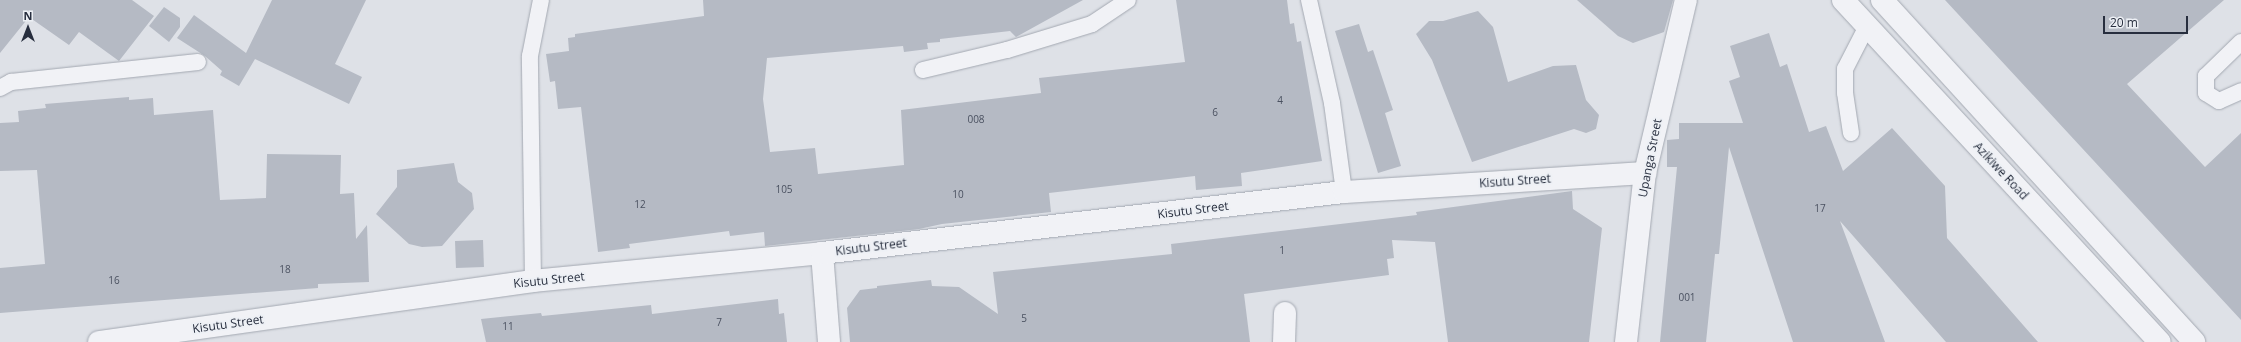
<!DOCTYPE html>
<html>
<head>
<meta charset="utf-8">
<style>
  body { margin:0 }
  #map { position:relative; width:2241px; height:342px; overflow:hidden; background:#dee1e7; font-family:"Open Sans",sans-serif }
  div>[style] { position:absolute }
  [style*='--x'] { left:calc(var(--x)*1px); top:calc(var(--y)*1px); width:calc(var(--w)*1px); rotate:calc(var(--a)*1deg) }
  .building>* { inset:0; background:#b5bac4; transform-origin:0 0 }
  .roads { filter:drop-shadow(0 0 1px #a3a8b1) drop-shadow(0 0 1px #a3a8b1) }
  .service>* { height:16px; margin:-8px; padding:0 8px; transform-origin:8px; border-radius:8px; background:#f1f2f6 }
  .minor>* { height:22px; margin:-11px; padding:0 11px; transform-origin:11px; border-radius:11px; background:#f1f2f6 }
  .tertiary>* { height:22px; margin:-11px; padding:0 11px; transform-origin:11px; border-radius:11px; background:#f1f2f6 }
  span { translate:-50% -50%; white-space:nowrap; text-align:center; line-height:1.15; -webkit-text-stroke:3.5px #edf0f5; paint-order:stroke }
  .number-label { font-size:10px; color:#4a5160 }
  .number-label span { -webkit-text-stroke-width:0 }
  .street-label { font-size:12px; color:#272e3e }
  .north { position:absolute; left:8px; top:8px; width:40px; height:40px; -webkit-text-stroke:3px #edf0f5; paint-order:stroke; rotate:0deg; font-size:11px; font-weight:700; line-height:16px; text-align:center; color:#272e3e }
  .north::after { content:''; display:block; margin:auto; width:14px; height:18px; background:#272e3e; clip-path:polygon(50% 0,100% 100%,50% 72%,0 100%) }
  .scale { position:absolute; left:2103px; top:16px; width:85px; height:18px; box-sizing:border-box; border:2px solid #272e3e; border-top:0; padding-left:5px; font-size:12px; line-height:14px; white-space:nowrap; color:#272e3e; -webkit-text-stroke:3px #edf0f5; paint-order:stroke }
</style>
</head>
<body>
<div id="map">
  <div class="building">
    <i style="clip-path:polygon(0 0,132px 0,154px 16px,119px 61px,79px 32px,69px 45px,29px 17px,0 53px)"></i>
    <i style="clip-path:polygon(272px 0,366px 0,335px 64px,362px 77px,349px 104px,255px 59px,239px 86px,220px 75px,222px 71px,205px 56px,177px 38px,194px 15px,246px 53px)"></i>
    <i style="clip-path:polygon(703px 0,1083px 0,1016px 37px,1010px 31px,940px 39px,940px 42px,927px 43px,928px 49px,904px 52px,903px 46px,767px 58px,763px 99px,770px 152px,815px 148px,818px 174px,904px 165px,901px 110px,1041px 93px,1039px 78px,1185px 62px,1176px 0,1287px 0,1290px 24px,1294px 23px,1297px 42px,1301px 41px,1322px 161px,1241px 173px,1242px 186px,1196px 190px,1195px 176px,1049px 193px,1051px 212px,942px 224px,919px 229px,765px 246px,764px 232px,730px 236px,729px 231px,629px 244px,630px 248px,598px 252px,581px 107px,558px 109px,555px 81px,550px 82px,546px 54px,569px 51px,568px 38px,575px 37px,575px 34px,704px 16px)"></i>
    <i style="clip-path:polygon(1577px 0,1673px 0,1664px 32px,1633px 43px,1618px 36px)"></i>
    <i style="clip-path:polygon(1945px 0,2224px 0,2127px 84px,2205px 167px,2241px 133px,2241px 320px)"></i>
    <i style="clip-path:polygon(164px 7px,180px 18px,180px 27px,169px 42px,149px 26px)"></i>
    <i style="clip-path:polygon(1478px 11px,1493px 27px,1508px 82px,1553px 66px,1576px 65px,1586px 100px,1599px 115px,1596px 129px,1586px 133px,1574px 129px,1472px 162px,1432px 60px,1416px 34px,1429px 21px,1443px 21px)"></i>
    <i style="clip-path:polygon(1359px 24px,1368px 52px,1373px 50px,1393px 110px,1385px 113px,1401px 166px,1378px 173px,1335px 31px)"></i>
    <i style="clip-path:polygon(1769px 33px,1780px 67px,1787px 64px,1809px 132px,1826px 126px,1843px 171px,1892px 128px,1945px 186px,1947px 238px,2038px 342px,1946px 342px,1840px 221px,1885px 342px,1793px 342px,1729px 147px,1719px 254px,1715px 254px,1706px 342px,1660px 342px,1677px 167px,1667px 167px,1667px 140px,1679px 139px,1679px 123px,1743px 123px,1729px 81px,1740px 77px,1730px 46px)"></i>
    <i style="clip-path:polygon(129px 97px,129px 100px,153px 98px,154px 115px,213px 110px,220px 200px,266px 198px,267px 154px,341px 155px,340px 194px,354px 193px,356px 239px,367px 225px,369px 282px,318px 284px,318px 288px,0 313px,0 268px,45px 264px,37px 170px,0 171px,0 123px,19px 122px,18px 111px,46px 108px,45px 104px)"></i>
    <i style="clip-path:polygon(454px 163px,458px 182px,472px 193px,474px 209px,442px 246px,422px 247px,409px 244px,376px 214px,397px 187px,397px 170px)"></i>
    <i style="clip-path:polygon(1572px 191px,1573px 209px,1602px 228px,1589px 342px,1448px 342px,1435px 242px,1392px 240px,1394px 258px,1387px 259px,1389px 275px,1244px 294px,1250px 342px,850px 342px,847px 308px,860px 290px,877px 288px,877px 286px,931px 280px,932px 286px,959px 287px,998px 314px,993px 272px,1172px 254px,1171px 244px,1417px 215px,1416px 212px)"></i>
    <i style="left:483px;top:240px;width:27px;height:28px;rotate:88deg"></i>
    <i style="clip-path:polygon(778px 299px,779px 314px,784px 313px,787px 342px,486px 342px,481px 319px,541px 313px,542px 316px,651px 305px,652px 314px)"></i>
  </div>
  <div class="roads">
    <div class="service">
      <i style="--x:1309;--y:0;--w:106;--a:77.4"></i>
      <i style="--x:1332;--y:103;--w:90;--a:82.3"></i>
      <i style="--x:2241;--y:42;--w:49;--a:135.8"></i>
      <i style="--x:2206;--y:76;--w:17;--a:90"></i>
      <i style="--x:2206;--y:93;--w:15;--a:32"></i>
      <i style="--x:2219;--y:101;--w:24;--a:-24"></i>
      <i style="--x:923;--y:70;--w:86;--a:-13.4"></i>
      <i style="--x:1007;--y:50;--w:89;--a:-17"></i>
      <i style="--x:1092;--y:24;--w:43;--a:-33.7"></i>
      <i style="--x:0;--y:88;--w:13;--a:-29"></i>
      <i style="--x:11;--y:82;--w:188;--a:-6.1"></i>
      <i style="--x:1851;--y:133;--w:40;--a:-98.5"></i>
      <i style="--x:1845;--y:93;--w:24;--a:-90"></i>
      <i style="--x:1845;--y:69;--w:48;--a:-62.9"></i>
      <i style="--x:533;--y:281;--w:225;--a:-90.8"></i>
      <i style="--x:530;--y:56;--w:57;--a:-78.9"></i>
    </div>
    <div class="minor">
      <i style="--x:822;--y:253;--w:89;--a:85.5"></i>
      <i style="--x:99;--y:342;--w:438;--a:-8"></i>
      <i style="--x:533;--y:281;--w:290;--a:-5.5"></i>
      <i style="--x:822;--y:253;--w:526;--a:-6.67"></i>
      <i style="--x:1344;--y:192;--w:302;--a:-3.6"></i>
      <i style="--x:1284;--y:342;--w:29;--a:-88"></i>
    </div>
    <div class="tertiary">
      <i style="--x:1843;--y:0;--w:466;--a:47.2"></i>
      <i style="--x:1882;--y:0;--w:463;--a:47.6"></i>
      <i style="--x:1626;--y:342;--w:170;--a:-83.6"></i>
      <i style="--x:1645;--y:173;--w:178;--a:-76.7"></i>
    </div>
  </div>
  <div class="number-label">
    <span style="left:1280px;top:101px">4</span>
    <span style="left:1215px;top:113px">6</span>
    <span style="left:976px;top:120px">008</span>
    <span style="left:784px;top:190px">105</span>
    <span style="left:958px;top:195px">10</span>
    <span style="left:640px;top:205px">12</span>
    <span style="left:1820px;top:209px">17</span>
    <span style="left:1282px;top:251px">1</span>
    <span style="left:285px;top:270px">18</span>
    <span style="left:114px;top:281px">16</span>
    <span style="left:1687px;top:298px">001</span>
    <span style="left:1024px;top:319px">5</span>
    <span style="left:719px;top:323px">7</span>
    <span style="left:508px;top:327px">11</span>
  </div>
  <div class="street-label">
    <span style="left:1650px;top:158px;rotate:-79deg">Upanga Street</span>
    <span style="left:2001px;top:171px;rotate:47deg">Azikiwe Road</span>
    <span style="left:1515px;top:181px;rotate:-4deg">Kisutu Street</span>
    <span style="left:1193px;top:210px;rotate:-7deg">Kisutu Street</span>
    <span style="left:871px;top:247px;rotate:-7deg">Kisutu Street</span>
    <span style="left:549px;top:280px;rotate:-6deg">Kisutu Street</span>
    <span style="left:228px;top:324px;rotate:-8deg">Kisutu Street</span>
  </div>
  <div class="north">N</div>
  <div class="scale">20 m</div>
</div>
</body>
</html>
